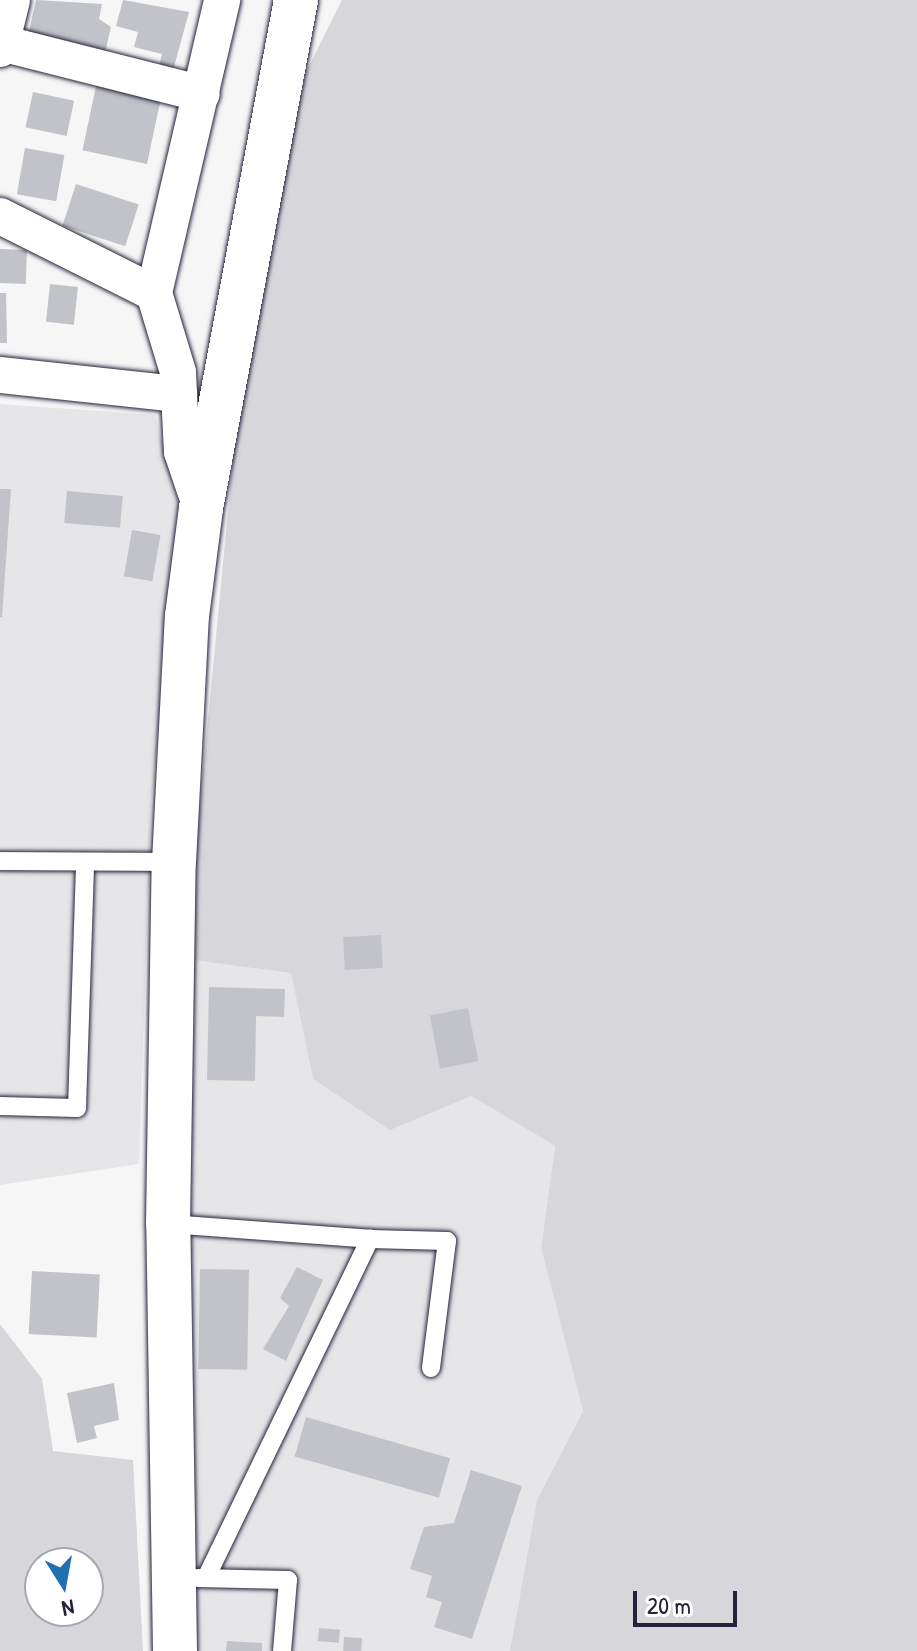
<!DOCTYPE html>
<html>
<head>
<meta charset="utf-8">
<style>
  body { margin:0 }
  #map { position:relative; width:917px; height:1651px; overflow:hidden; background:#f6f6f7; font-family:"Patrick Hand",sans-serif }
  div>[style] { position:absolute }
  [style*='--x'] { left:calc(var(--x)*1px); top:calc(var(--y)*1px); width:calc(var(--w)*1px); rotate:calc(var(--a)*1deg) }
  .built>* { inset:0; background:#e6e6e9 }
  .green>* { inset:0; background:#d7d7db }
  .building>* { inset:0; background:#c2c2c9; transform-origin:0 0 }
  .roads { filter:drop-shadow(0 0 2px #22223b) drop-shadow(0 0 2px #22223b) }
  .service>* { height:18px; margin:-9px; padding:0 9px; transform-origin:9px; border-radius:9px; background:#fff }
  .minor>* { height:36px; margin:-18px; padding:0 18px; transform-origin:18px; border-radius:18px; background:#fff }
  .tertiary>* { height:44px; margin:-22px; padding:0 22px; transform-origin:22px; border-radius:22px; background:#fff }
  span { translate:-50% -50%; white-space:nowrap; text-align:center; line-height:1.15; -webkit-text-stroke:6px #fff; paint-order:stroke }
  .north { position:absolute; left:24px; top:1547px; width:80px; height:80px; box-sizing:border-box; background:#fff; border:2px solid #a7a7b1; border-radius:50%; rotate:169deg; font-size:22px; font-weight:700; line-height:32px; text-align:center; color:#22223b }
  .north::after { content:''; display:block; margin:auto; width:28px; height:36px; background:#1f6fb2; clip-path:polygon(50% 0,100% 100%,50% 72%,0 100%) }
  .scale { position:absolute; left:633px; top:1591px; width:104px; height:36px; box-sizing:border-box; border:4px solid #22223b; border-top:0; padding-left:10px; font-size:24px; line-height:28px; white-space:nowrap; color:#22223b; -webkit-text-stroke:6px #fff; paint-order:stroke }
</style>
</head>
<body>
<div id="map">
  <div class="built">
    <i style="clip-path:polygon(0 404px,155px 415px,181px 511px,151px 803px,139px 1164px,0 1185px)"></i>
    <i style="clip-path:polygon(185px 959px,291px 973px,313px 1079px,471px 1096px,555px 1146px,541px 1248px,583px 1411px,537px 1500px,510px 1651px,188px 1651px)"></i>
  </div>
  <div class="green">
    <i style="clip-path:polygon(342px 0,917px 0,917px 1651px,510px 1651px,537px 1500px,583px 1411px,541px 1248px,555px 1146px,471px 1096px,390px 1130px,313px 1079px,291px 973px,185px 959px,241px 376px,306px 72px)"></i>
    <i style="clip-path:polygon(evenodd,0 1324px,42px 1379px,53px 1451px,133px 1460px,143px 1651px,0 1651px,0 1324px,88px 1563px,88px 1611px,40px 1611px,40px 1563px,88px 1563px)"></i>
  </div>
  <div class="building">
    <i style="clip-path:polygon(36px 0,102px 4px,99px 19px,111px 27px,105px 53px,28px 36px)"></i>
    <i style="clip-path:polygon(123px 0,189px 12px,171px 78px,157px 74px,162px 54px,134px 47px,138px 32px,116px 26px)"></i>
    <i style="left:98px;top:77px;width:66px;height:75px;rotate:12deg"></i>
    <i style="left:33px;top:92px;width:42px;height:36px;rotate:12deg"></i>
    <i style="left:25px;top:148px;width:40px;height:47px;rotate:10deg"></i>
    <i style="left:76px;top:184px;width:66px;height:44px;rotate:18deg"></i>
    <i style="left:0;top:249px;width:27px;height:34px;rotate:2deg"></i>
    <i style="left:50px;top:284px;width:28px;height:38px;rotate:6deg"></i>
    <i style="clip-path:polygon(0 293px,6px 293px,7px 343px,0 343px)"></i>
    <i style="clip-path:polygon(0 489px,11px 489px,2px 617px,0 617px)"></i>
    <i style="left:67px;top:491px;width:56px;height:32px;rotate:5deg"></i>
    <i style="left:132px;top:530px;width:29px;height:47px;rotate:10deg"></i>
    <i style="left:381px;top:935px;width:33px;height:38px;rotate:87deg"></i>
    <i style="clip-path:polygon(209px 987px,285px 989px,284px 1017px,256px 1016px,255px 1081px,207px 1080px)"></i>
    <i style="left:468px;top:1008px;width:54px;height:39px;rotate:79deg"></i>
    <i style="clip-path:polygon(297px 1267px,323px 1280px,286px 1361px,263px 1349px,289px 1306px,280px 1298px)"></i>
    <i style="left:200px;top:1269px;width:49px;height:100px;rotate:1deg"></i>
    <i style="left:32px;top:1271px;width:68px;height:63px;rotate:3deg"></i>
    <i style="clip-path:polygon(114px 1383px,119px 1420px,94px 1426px,97px 1438px,77px 1443px,67px 1393px)"></i>
    <i style="left:306px;top:1417px;width:150px;height:41px;rotate:16deg"></i>
    <i style="clip-path:polygon(471px 1470px,522px 1486px,472px 1639px,434px 1627px,442px 1602px,426px 1597px,432px 1576px,410px 1569px,424px 1527px,454px 1523px)"></i>
    <i style="left:319px;top:1628px;width:21px;height:13px;rotate:5deg"></i>
    <i style="left:344px;top:1637px;width:18px;height:14px;rotate:3deg"></i>
    <i style="clip-path:polygon(227px 1641px,262px 1643px,262px 1651px,226px 1651px)"></i>
  </div>
  <div class="roads">
    <div class="service">
      <i style="--x:0;--y:861;--w:174;--a:0.3"></i>
      <i style="--x:0;--y:1106;--w:77;--a:1.5"></i>
      <i style="--x:77;--y:1108;--w:246;--a:-88.1"></i>
      <i style="--x:168;--y:1224;--w:203;--a:4.2"></i>
      <i style="--x:198;--y:1578;--w:90;--a:1.3"></i>
      <i style="--x:288;--y:1580;--w:71;--a:94.8"></i>
      <i style="--x:206;--y:1578;--w:377;--a:-64.2"></i>
      <i style="--x:370;--y:1239;--w:77;--a:1.5"></i>
      <i style="--x:447;--y:1241;--w:128;--a:97.2"></i>
    </div>
    <div class="minor">
      <i style="--x:1;--y:43;--w:207;--a:14.2"></i>
      <i style="--x:0;--y:49;--w:50;--a:-76.2"></i>
      <i style="--x:0;--y:216;--w:172;--a:26.6"></i>
      <i style="--x:0;--y:375;--w:180;--a:6.1"></i>
      <i style="--x:201;--y:508;--w:59;--a:-108.7"></i>
      <i style="--x:182;--y:452;--w:80;--a:-92.9"></i>
      <i style="--x:178;--y:372;--w:83;--a:-106.9"></i>
      <i style="--x:154;--y:293;--w:301;--a:-76.9"></i>
    </div>
    <div class="tertiary">
      <i style="--x:175;--y:1651;--w:427;--a:-90.9"></i>
      <i style="--x:168;--y:1224;--w:362;--a:-89.1"></i>
      <i style="--x:174;--y:862;--w:246;--a:-87"></i>
      <i style="--x:187;--y:616;--w:109;--a:-82.6"></i>
      <i style="--x:201;--y:508;--w:517;--a:-79.41"></i>
    </div>
  </div>
  <div class="north">N</div>
  <div class="scale">20 m</div>
</div>
</body>
</html>
